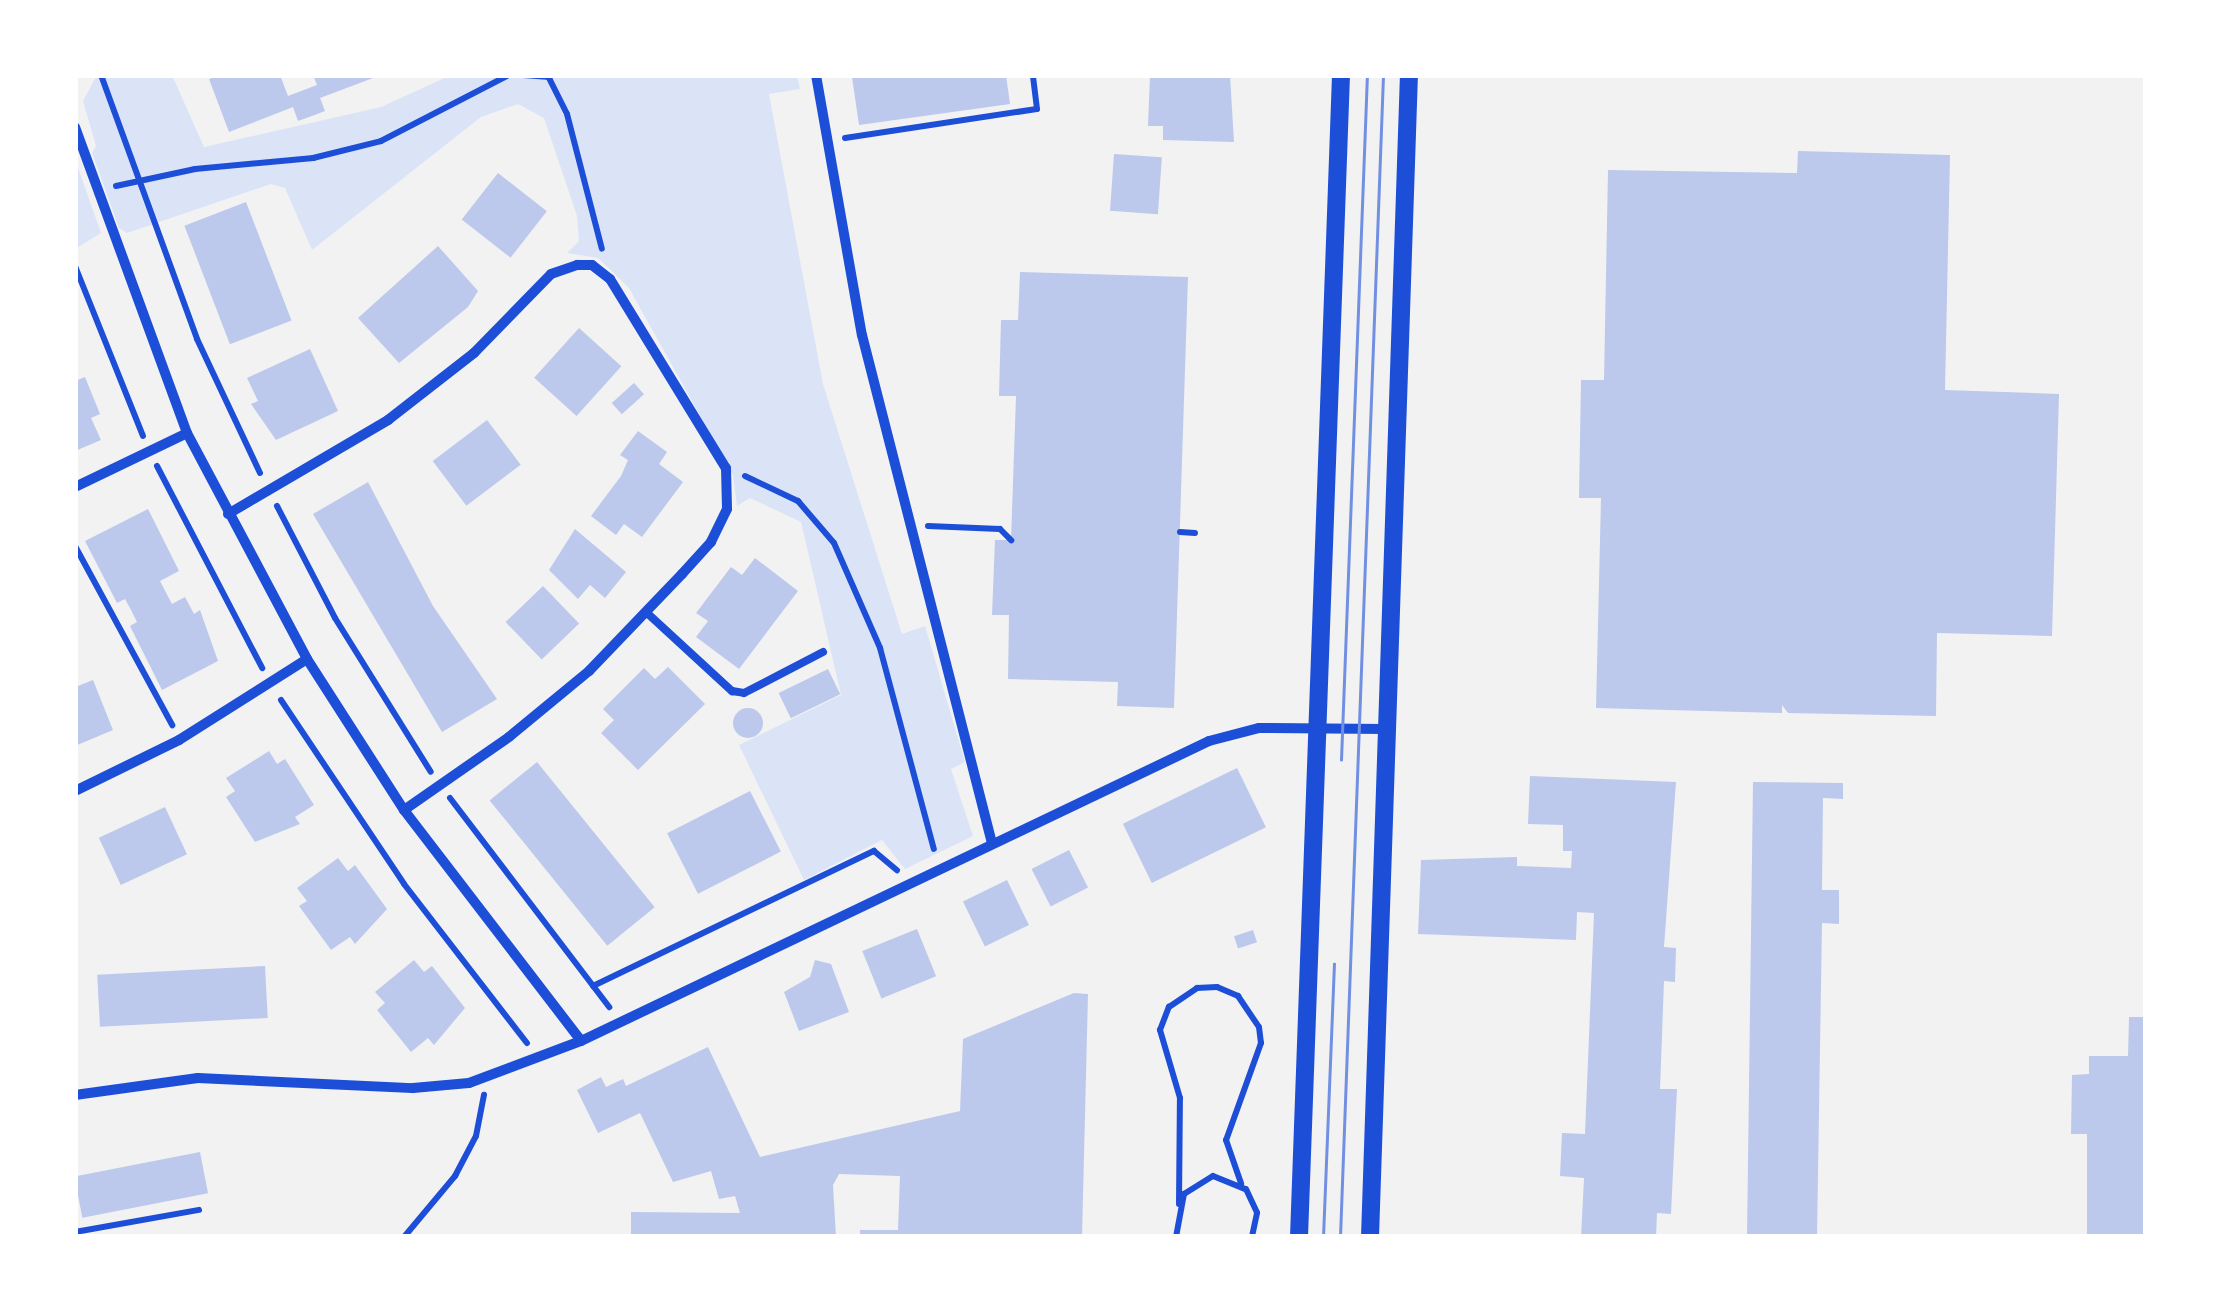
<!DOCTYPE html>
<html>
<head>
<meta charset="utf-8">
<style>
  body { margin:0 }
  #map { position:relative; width:2221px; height:1312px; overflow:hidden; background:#f2f2f2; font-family:"Golos Text",sans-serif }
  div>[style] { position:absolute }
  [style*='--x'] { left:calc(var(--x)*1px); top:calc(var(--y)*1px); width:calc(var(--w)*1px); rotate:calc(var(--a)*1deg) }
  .green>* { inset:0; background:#dbe4f7 }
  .building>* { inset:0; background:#bdc9ec; transform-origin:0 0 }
  .round { border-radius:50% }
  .path>* { height:6px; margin:-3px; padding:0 3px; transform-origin:3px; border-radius:3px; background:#1d4ed8 }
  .service>* { height:8px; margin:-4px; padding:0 4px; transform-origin:4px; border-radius:4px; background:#1d4ed8 }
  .minor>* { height:10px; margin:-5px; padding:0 5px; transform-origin:5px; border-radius:5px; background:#1d4ed8 }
  .tertiary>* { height:18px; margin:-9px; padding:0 9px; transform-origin:9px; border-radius:9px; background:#1d4ed8 }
  .tram>* { height:2.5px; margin:-1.25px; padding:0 1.25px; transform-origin:1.25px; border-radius:1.25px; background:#7290e2 }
  span { translate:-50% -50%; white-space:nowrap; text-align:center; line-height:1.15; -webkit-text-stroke:8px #fff; paint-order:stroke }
  .frame { position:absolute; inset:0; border:78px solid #fff; pointer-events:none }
</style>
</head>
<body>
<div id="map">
  <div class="green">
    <i style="clip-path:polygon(97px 75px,172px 75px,204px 147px,381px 107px,451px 75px,797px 75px,800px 89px,769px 94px,823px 384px,902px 634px,925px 626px,965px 762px,951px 769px,973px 836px,905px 869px,882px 840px,804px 880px,739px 745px,841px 695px,801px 522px,750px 498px,737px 506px,733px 475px,629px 288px,598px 258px,567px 253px,579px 241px,577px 216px,544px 118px,518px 104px,481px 117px,312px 250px,285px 188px,271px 184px,127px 233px,119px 228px,92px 153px,96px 146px,83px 101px)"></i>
    <i style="clip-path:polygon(75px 159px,101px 233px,75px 249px)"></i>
  </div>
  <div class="building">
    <i style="clip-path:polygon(220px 75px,280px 75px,288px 96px,317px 85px,313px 75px,381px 75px,320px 98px,325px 111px,312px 116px,298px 121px,293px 107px,229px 132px,209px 79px)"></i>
    <i style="clip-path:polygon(1006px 75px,1010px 104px,859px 125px,852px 77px)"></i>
    <i style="clip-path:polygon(1150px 75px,1230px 75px,1234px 142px,1163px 140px,1163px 126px,1148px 126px)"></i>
    <i style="clip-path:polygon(1798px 151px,1950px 155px,1945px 390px,2059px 394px,2052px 636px,1937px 633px,1936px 716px,1788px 713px,1782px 705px,1782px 713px,1596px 708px,1601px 498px,1579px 498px,1581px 380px,1604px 380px,1608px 170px,1797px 173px)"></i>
    <i style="left:1114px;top:154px;width:48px;height:57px;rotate:4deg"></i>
    <i style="left:498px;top:173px;width:62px;height:59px;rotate:38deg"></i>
    <i style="left:246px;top:202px;width:127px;height:66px;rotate:69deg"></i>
    <i style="clip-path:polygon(438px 246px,478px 291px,468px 307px,399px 363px,358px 318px)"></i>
    <i style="clip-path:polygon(1020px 272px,1188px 277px,1174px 708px,1117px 706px,1118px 682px,1008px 679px,1009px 615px,992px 615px,995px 540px,1011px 540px,1016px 396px,999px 396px,1001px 320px,1018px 320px)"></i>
    <i style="left:579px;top:328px;width:57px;height:67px;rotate:42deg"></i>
    <i style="clip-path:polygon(310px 349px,338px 411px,276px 440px,251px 404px,258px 401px,247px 378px)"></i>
    <i style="clip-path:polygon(85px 377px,100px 414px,91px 418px,101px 440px,75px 451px,75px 381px)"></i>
    <i style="left:634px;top:383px;width:15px;height:30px;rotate:48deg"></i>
    <i style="left:487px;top:420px;width:56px;height:68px;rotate:53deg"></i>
    <i style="clip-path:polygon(638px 431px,667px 452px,659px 464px,683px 482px,642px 537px,624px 524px,616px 535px,591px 516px,621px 476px,628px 460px,620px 455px)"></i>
    <i style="clip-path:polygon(368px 482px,433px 606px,497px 699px,442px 732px,313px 514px)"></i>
    <i style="clip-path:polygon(148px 509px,179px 571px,160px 581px,172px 604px,185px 597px,194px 614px,200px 610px,218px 661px,162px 690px,130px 626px,137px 622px,131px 610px,125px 599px,117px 603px,85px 541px)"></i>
    <i style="clip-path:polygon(575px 529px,626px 572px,605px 598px,590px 585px,578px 599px,549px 570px)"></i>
    <i style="clip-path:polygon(755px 558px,798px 591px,739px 669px,696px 637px,708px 621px,696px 613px,731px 567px,742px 575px)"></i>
    <i style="left:543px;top:586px;width:52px;height:52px;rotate:46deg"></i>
    <i style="clip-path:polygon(668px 667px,705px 704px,638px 770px,601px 733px,614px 720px,603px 709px,644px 668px,655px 679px)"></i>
    <i style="left:828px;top:669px;width:28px;height:55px;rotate:64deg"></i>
    <i style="clip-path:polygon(75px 679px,78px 686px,93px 680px,113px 730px,75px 746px)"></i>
    <i class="round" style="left:733px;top:708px;width:30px;height:30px"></i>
    <i style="clip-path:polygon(269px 751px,277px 764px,285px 759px,314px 805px,295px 817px,300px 824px,255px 842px,226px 797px,235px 791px,226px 778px)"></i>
    <i style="left:537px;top:762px;width:187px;height:61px;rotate:51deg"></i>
    <i style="left:1237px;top:768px;width:66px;height:127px;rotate:64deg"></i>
    <i style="clip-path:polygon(1530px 776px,1676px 782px,1664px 947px,1676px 948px,1675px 982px,1664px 981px,1660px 1089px,1677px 1089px,1671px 1214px,1657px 1213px,1656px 1237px,1581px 1237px,1584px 1178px,1560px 1176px,1562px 1133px,1585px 1134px,1594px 913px,1577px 912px,1576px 940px,1418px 934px,1421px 860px,1517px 857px,1517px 866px,1571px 868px,1572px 851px,1563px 851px,1563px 825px,1528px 824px)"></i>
    <i style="clip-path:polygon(1753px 782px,1843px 783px,1843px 799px,1823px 798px,1822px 890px,1839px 890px,1839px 924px,1822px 923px,1817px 1237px,1747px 1237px)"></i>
    <i style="left:750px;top:791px;width:68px;height:93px;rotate:63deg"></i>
    <i style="left:165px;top:807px;width:52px;height:73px;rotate:65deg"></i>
    <i style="left:1069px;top:850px;width:42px;height:42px;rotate:63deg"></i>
    <i style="clip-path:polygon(338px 858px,348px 871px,355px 865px,387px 909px,355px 944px,350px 937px,331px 950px,299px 906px,307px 901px,297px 888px)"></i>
    <i style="left:1007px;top:880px;width:50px;height:49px;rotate:64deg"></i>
    <i style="left:917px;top:929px;width:51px;height:59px;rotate:68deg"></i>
    <i style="left:1253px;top:930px;width:13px;height:20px;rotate:72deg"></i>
    <i style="clip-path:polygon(414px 960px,424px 972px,432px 966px,465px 1008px,434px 1045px,428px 1038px,411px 1052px,377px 1010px,385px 1003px,375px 992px)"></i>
    <i style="clip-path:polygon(815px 960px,831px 964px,849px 1012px,799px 1031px,784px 992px,810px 977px)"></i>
    <i style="left:265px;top:966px;width:52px;height:168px;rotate:87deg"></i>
    <i style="clip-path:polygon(1074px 993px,1088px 994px,1082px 1237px,860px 1237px,860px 1230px,898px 1230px,900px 1176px,839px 1174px,833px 1185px,836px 1237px,631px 1237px,631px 1212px,740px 1213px,735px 1196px,719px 1199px,711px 1171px,673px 1182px,640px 1113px,598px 1133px,577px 1090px,601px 1077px,606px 1087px,623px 1079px,626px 1086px,708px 1047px,760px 1157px,960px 1111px,963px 1039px)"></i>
    <i style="clip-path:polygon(2129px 1017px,2146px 1017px,2146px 1237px,2087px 1237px,2087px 1134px,2071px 1134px,2072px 1075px,2089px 1074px,2089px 1056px,2128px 1056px)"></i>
    <i style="left:200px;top:1152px;width:42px;height:128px;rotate:79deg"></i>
  </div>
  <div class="path">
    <i style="--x:101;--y:75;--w:281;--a:70"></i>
    <i style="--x:197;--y:339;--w:148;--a:64.8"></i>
    <i style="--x:523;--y:75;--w:27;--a:4"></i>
    <i style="--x:549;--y:78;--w:40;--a:63.4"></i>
    <i style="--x:567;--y:114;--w:139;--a:75.5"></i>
    <i style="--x:845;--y:138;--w:194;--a:-8.6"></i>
    <i style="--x:1037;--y:109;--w:34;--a:-97"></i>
    <i style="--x:116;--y:186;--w:81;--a:-12.1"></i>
    <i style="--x:195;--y:169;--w:119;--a:-5.3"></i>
    <i style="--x:313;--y:158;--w:70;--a:-14"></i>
    <i style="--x:381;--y:141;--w:144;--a:-27.3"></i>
    <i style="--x:75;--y:266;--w:183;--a:68.2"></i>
    <i style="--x:157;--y:466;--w:228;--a:62.5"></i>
    <i style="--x:745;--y:476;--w:59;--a:25.3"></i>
    <i style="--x:798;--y:501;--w:55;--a:49.4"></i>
    <i style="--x:834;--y:543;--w:115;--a:66.3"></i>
    <i style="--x:880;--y:648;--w:208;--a:75"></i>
    <i style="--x:277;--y:506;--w:126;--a:62.6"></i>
    <i style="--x:335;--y:618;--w:181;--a:58.1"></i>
    <i style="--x:928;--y:526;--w:72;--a:2.4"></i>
    <i style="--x:1000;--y:529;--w:16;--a:45"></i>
    <i style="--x:1180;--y:532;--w:15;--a:4"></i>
    <i style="--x:75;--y:546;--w:204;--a:61.5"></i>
    <i style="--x:281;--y:700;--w:221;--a:56.2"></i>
    <i style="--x:404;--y:884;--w:201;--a:52.3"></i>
    <i style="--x:450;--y:798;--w:263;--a:52.7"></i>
    <i style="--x:593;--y:986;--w:312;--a:-25.7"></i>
    <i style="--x:874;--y:851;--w:30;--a:40"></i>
    <i style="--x:1179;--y:1204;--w:106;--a:-89.5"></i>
    <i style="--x:1180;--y:1098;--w:71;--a:-106.4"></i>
    <i style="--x:1160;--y:1030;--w:25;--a:-69"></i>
    <i style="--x:1169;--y:1007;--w:34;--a:-34"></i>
    <i style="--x:1197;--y:988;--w:20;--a:-3"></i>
    <i style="--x:1217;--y:987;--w:23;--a:23"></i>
    <i style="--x:1238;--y:996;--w:37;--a:56"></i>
    <i style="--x:1259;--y:1027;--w:16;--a:83"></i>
    <i style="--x:1261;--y:1043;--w:103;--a:109.8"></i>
    <i style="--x:1226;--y:1140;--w:46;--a:70.8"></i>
    <i style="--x:75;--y:1232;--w:126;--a:-10.1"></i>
    <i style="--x:404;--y:1237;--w:80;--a:-50.1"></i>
    <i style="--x:455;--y:1176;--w:45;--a:-62.3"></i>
    <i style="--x:476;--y:1136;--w:42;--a:-79"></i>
    <i style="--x:1176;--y:1237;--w:44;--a:-79.5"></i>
    <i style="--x:1184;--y:1194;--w:34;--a:-32"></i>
    <i style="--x:1213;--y:1176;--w:35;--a:22"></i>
    <i style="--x:1246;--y:1189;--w:26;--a:65"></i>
    <i style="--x:1257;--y:1213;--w:25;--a:102"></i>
  </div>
  <div class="service">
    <i style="--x:646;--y:612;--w:117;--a:42.6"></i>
    <i style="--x:732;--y:691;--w:12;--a:9"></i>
    <i style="--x:744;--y:693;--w:89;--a:-27.4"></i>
  </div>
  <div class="minor">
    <i style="--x:816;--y:75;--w:264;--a:80"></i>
    <i style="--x:862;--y:335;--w:524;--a:75.65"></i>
    <i style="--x:75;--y:127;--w:326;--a:69.9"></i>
    <i style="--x:187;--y:433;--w:256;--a:62"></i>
    <i style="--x:307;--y:659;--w:179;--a:57.3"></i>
    <i style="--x:404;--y:810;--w:291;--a:52.5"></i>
    <i style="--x:75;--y:487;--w:124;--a:-25.7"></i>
    <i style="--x:228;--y:514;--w:186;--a:-30.4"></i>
    <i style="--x:388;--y:420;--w:109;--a:-37.9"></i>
    <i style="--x:474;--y:353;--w:110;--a:-45.7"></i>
    <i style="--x:551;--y:274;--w:28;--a:-19"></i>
    <i style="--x:577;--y:265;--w:15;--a:0"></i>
    <i style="--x:592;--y:265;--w:23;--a:38"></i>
    <i style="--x:610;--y:279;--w:222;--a:58.5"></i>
    <i style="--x:726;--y:468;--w:41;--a:88.6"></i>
    <i style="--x:727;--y:509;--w:37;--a:116"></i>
    <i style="--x:711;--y:542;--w:43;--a:132.2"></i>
    <i style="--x:682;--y:574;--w:134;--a:133.8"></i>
    <i style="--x:589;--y:671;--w:104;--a:140.5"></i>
    <i style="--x:509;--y:737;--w:128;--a:145.2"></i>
    <i style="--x:75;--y:791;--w:116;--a:-26.1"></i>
    <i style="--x:179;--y:740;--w:151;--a:-32.3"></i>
    <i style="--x:75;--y:1095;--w:124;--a:-7.9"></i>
    <i style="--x:198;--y:1078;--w:215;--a:2.7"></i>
    <i style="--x:413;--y:1088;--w:56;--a:-5.1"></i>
    <i style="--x:469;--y:1083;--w:120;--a:-20.6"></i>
    <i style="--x:581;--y:1041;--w:696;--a:-25.53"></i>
    <i style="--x:1209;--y:741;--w:52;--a:-14.6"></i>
    <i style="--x:1259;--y:728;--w:126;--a:0.5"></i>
  </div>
  <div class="tertiary">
    <i style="--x:1299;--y:1237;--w:1163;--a:-87.93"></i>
    <i style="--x:1370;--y:1237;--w:1163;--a:-88.08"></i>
  </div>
  <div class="tram">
    <i style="--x:1341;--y:760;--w:685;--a:-87.83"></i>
    <i style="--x:1323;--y:1237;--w:273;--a:-87.7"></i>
    <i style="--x:1340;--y:1237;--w:1163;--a:-87.88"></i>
  </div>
  <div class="frame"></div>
</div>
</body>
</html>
